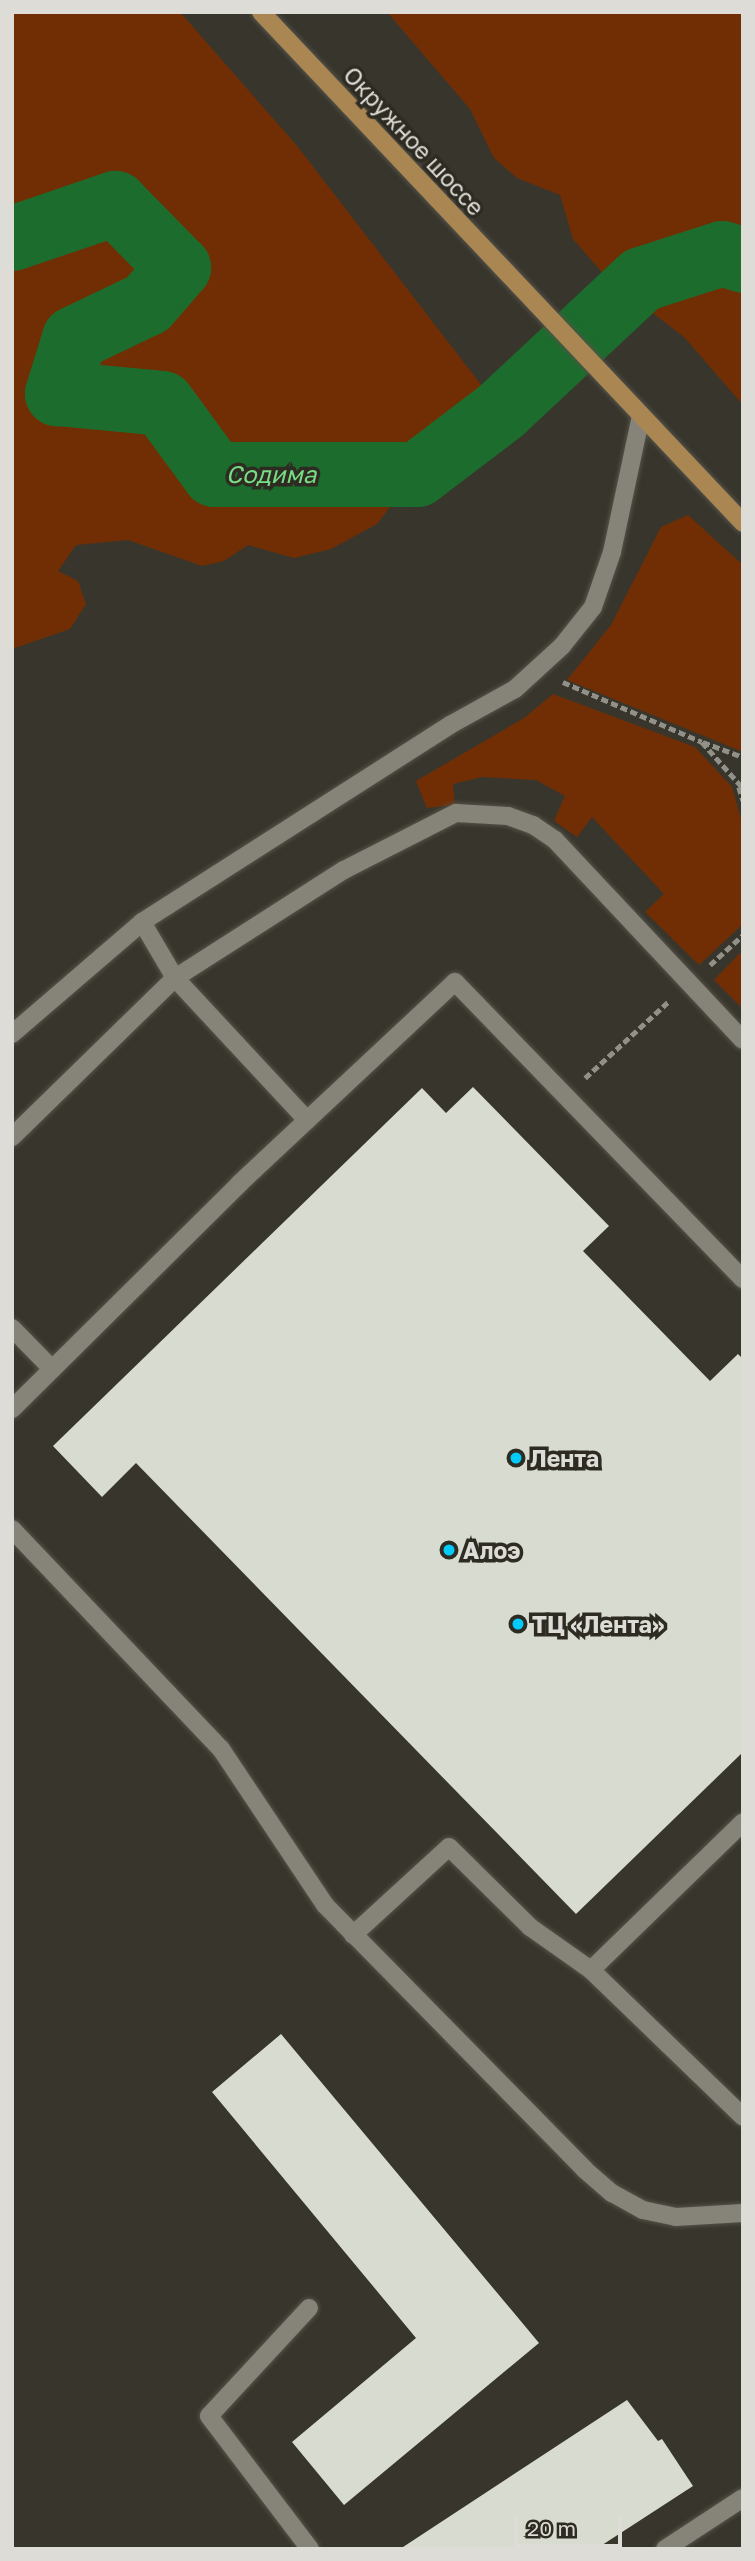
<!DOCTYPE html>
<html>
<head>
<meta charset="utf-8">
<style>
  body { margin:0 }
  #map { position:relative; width:755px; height:2561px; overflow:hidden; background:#38362c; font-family:"Golos Text",sans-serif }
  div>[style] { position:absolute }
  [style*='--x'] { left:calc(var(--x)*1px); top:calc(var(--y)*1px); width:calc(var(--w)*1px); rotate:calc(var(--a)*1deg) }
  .green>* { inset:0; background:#712e04 }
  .river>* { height:65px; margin:-32.5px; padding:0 32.5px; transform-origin:32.5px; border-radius:32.5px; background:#1c6d2d }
  .building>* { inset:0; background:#d8dcd0 }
  .path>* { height:4.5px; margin-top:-2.25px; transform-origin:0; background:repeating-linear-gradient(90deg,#929189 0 7px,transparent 0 10.5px) }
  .roads { filter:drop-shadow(0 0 2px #54524a) drop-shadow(0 0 2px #54524a) }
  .service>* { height:18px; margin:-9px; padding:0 9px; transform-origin:9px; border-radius:9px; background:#868378 }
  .primary>* { height:18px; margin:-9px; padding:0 9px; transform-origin:9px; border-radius:9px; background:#aa8652 }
  .dots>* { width:19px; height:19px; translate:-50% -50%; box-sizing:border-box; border:4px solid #2e2c22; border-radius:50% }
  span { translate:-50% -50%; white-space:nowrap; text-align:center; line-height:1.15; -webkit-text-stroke:7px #2e2c22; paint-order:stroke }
  .street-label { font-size:23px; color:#dddcd6 }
  .poi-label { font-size:23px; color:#dddcd6; font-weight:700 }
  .left { translate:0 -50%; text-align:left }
  .water-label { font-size:24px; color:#77dc84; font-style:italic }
  .frame { position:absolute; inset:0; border:14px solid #dddcd6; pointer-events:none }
  .scale { position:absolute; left:514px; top:2516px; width:108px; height:32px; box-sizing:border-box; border:4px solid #dddcd6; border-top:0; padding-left:9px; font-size:21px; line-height:24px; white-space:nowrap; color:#dddcd6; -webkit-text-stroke:5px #2e2c22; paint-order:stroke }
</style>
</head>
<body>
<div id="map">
  <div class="green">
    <i style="clip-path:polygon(12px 12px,180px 12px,298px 147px,482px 386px,377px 524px,331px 549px,294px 558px,248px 545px,224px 561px,202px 566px,128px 540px,76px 545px,58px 571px,78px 581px,86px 604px,70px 629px,12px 649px)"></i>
    <i style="clip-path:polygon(387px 12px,743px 12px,743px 405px,684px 337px,607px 278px,573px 239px,560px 195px,517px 178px,494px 158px,470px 109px)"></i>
    <i style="clip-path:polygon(688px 515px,743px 565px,743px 752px,567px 680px,611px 625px,661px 527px)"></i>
    <i style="clip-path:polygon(553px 694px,695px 747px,732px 787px,743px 826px,743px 924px,699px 965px,645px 912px,664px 894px,592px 817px,577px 837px,554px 821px,565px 796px,536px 780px,482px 777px,453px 784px,455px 805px,427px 808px,416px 781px,524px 718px)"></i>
    <i style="clip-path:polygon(743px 950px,743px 1009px,714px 980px)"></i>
  </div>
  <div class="river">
    <i style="--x:12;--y:238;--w:109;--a:-18.8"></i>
    <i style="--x:115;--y:203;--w:90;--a:45.5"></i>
    <i style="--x:178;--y:267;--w:48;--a:130.7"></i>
    <i style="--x:147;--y:303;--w:81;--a:154.4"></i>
    <i style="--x:74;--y:338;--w:58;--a:107.2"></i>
    <i style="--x:57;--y:393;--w:105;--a:5.4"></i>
    <i style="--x:162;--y:403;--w:88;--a:53.8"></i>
    <i style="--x:214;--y:474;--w:203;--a:0"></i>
    <i style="--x:417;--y:474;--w:106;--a:-37.3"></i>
    <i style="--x:501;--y:410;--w:192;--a:-43.1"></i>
    <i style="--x:641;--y:279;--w:85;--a:-17.8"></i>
    <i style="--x:722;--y:253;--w:22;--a:18"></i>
  </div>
  <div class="building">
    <i style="clip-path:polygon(473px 1087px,609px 1226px,583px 1251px,710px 1381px,738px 1354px,743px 1359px,743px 1752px,576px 1914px,136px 1463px,102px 1497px,53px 1446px,422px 1088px,446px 1113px)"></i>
    <i style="clip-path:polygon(281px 2034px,539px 2343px,344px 2505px,292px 2442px,416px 2338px,212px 2092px)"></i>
    <i style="clip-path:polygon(627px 2400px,658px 2441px,662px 2439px,693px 2486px,596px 2549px,400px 2549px)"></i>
  </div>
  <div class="path">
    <i style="--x:563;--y:682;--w:151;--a:23.3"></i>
    <i style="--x:702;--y:742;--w:62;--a:48.3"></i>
    <i style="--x:703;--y:742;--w:43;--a:20.6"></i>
    <i style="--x:739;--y:787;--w:14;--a:73"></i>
    <i style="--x:710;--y:965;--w:45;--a:-42.3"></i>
    <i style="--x:585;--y:1078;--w:114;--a:-42.5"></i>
  </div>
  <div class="roads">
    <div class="service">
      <i style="--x:142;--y:922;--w:65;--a:59.5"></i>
      <i style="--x:175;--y:978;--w:194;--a:47.1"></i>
      <i style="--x:12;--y:1034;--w:172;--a:-40.7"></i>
      <i style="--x:142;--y:922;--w:366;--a:-32.6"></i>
      <i style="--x:450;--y:725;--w:74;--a:-29"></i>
      <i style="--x:515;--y:689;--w:64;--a:-42.5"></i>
      <i style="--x:562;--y:646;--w:50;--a:-51.5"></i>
      <i style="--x:593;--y:607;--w:58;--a:-70.9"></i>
      <i style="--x:612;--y:552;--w:139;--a:-78"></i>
      <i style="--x:12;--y:1137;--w:228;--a:-44.3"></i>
      <i style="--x:175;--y:978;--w:201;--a:-32.6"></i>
      <i style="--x:344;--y:870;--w:126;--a:-27"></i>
      <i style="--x:456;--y:813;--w:52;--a:3.3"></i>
      <i style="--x:508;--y:816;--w:27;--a:20"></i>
      <i style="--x:533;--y:825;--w:27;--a:34"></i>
      <i style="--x:555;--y:840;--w:274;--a:46.8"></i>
      <i style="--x:12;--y:1328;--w:56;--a:45.7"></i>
      <i style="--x:12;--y:1409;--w:321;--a:-44.7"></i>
      <i style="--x:240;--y:1183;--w:294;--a:-43.1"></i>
      <i style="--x:455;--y:982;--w:414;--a:45.9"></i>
      <i style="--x:12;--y:1529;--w:303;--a:46.5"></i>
      <i style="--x:221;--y:1749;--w:187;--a:56.3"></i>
      <i style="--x:325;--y:1905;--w:370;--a:45.5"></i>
      <i style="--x:584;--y:2169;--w:37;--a:41"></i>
      <i style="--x:612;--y:2193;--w:35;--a:29"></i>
      <i style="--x:643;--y:2210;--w:34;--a:12"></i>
      <i style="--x:676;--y:2217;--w:67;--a:-3.4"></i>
      <i style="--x:353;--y:1935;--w:130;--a:-42.5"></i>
      <i style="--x:449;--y:1847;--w:114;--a:44.6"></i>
      <i style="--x:530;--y:1927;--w:75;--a:35.2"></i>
      <i style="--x:591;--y:1970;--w:212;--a:-44.2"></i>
      <i style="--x:591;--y:1970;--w:211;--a:44"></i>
      <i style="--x:309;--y:2308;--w:147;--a:132.8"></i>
      <i style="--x:209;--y:2416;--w:167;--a:52.8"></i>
      <i style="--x:665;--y:2549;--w:93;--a:-33.2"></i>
    </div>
    <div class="primary">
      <i style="--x:261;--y:12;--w:702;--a:46.67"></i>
    </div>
  </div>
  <div class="dots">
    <i style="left:516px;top:1458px;background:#03cbf9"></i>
    <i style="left:449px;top:1550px;background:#03cbf9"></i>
    <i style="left:518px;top:1624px;background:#03cbf9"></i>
  </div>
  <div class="street-label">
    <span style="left:414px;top:141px;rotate:47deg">Окружное шоссе</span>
  </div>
  <div class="poi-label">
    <span class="left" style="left:530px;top:1458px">Лента</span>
    <span class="left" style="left:463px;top:1550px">Алоэ</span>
    <span class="left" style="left:532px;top:1624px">ТЦ «Лента»</span>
  </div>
  <div class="water-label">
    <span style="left:271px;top:474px">Содима</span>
  </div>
  <div class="frame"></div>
  <div class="scale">20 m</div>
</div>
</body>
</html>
